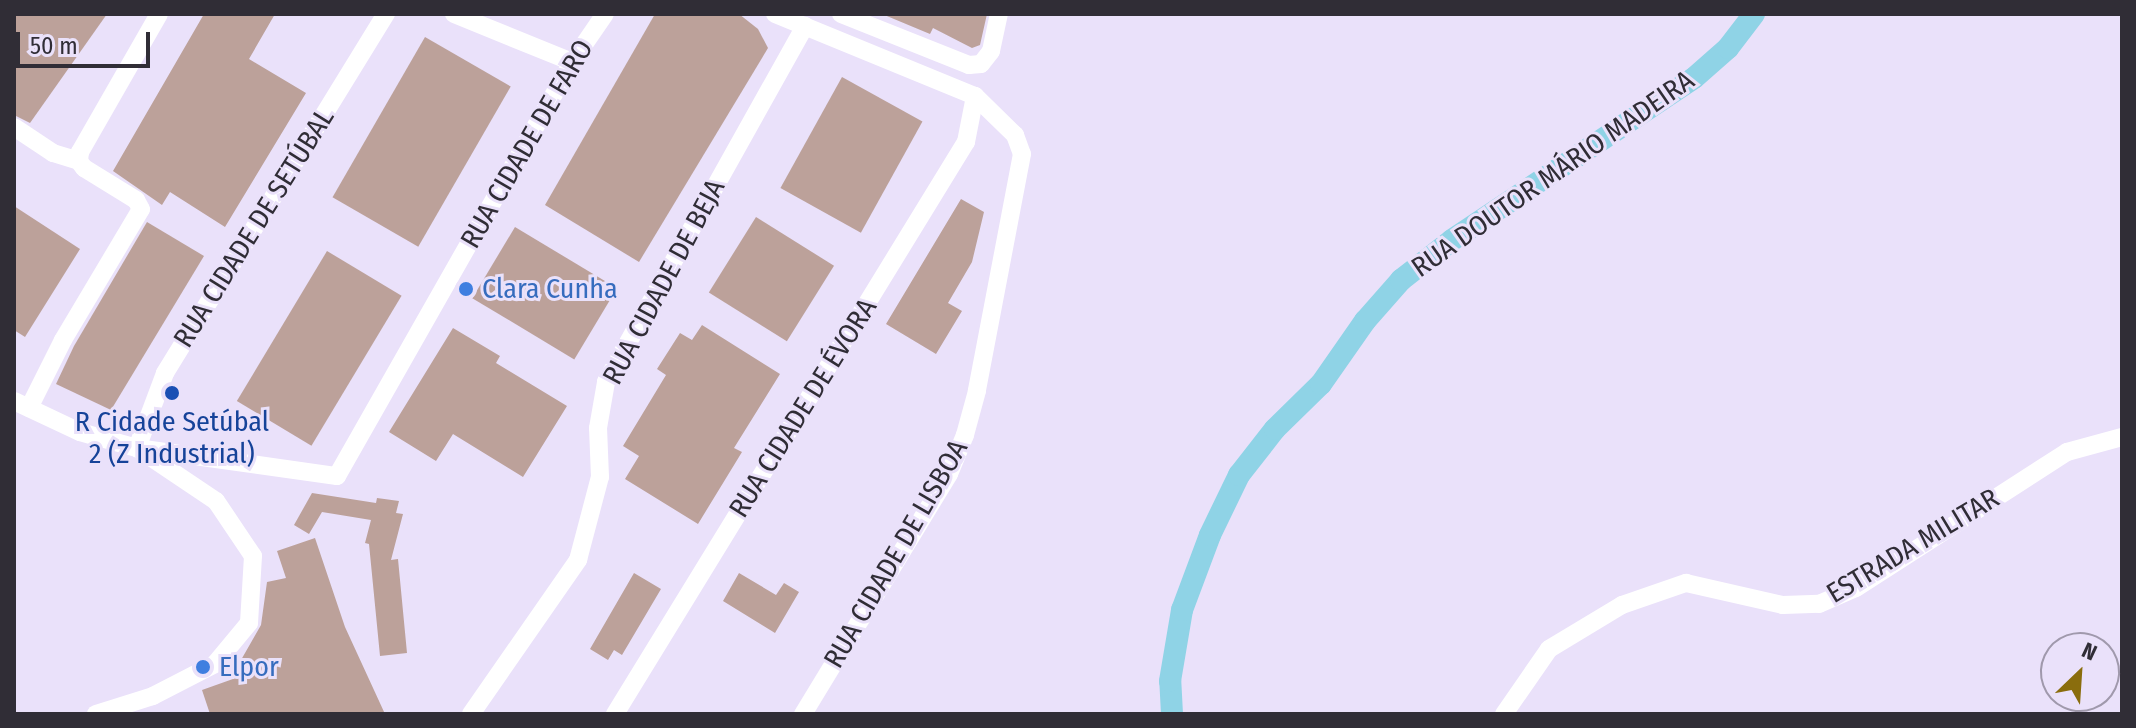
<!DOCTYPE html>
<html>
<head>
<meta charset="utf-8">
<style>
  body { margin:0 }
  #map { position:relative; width:2136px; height:728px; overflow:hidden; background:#eae1fa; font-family:"Fira Sans Condensed",sans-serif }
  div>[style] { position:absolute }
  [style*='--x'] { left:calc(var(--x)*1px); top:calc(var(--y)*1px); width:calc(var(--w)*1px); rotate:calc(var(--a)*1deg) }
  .building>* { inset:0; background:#bca19a; transform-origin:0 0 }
  .minor>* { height:18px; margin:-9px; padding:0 9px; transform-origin:9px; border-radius:9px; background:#fff }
  .major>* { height:22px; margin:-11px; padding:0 11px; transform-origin:11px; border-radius:11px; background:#8fd3e6 }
  .dots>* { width:22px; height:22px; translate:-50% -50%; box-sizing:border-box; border:4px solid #eae1fa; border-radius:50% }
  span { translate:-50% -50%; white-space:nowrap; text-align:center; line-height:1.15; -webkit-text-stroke:6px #eae1fa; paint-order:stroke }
  .street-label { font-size:28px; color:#302d36 }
  .shop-label { font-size:28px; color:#366cbe }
  .left { translate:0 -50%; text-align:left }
  .transit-label { font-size:28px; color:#164399 }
  .frame { position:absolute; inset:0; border:16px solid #302d36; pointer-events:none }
  .north { position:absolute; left:2040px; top:632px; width:80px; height:80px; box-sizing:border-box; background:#eae1fa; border:2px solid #a099ac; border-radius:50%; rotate:25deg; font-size:22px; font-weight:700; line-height:32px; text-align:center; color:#302d36 }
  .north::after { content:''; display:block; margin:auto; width:28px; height:36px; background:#8a6d0d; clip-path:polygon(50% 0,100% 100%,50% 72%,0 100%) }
  .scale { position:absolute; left:16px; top:32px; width:134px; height:36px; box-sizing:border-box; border:4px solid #302d36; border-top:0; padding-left:10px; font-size:24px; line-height:28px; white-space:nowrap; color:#302d36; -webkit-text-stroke:6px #eae1fa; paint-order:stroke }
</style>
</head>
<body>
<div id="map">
  <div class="building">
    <i style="clip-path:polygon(14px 14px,107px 14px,30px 123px,14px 115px)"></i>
    <i style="clip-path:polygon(204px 14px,275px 14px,249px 59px,306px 93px,225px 227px,170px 192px,162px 205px,113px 171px)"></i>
    <i style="clip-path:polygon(655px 14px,739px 14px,758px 29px,768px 48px,639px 262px,545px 205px)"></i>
    <i style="clip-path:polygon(882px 14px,987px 14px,980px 45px,972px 48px,933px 28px,930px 34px)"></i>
    <i style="left:425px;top:37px;width:99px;height:185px;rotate:30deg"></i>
    <i style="left:842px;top:77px;width:92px;height:127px;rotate:29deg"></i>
    <i style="clip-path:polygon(961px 199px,984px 212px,972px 262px,948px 303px,962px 311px,936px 354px,886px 324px)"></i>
    <i style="clip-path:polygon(14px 206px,80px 249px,25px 337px,14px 330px)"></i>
    <i style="left:756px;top:217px;width:92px;height:89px;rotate:32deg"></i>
    <i style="clip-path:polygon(147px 222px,204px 256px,111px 410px,56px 384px,74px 346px)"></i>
    <i style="left:515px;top:227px;width:119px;height:83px;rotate:31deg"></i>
    <i style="left:327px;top:251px;width:87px;height:175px;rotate:31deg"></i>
    <i style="clip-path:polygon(702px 325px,780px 374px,734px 448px,742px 452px,698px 524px,625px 479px,639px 456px,623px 446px,666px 375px,657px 369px,680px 333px,692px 340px)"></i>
    <i style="clip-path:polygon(453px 328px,500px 356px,496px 363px,567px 406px,523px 477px,453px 434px,436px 461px,389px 432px)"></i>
    <i style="clip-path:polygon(312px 493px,376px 503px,377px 498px,399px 501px,396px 513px,403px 514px,391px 560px,398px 559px,407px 653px,380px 656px,369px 544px,365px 543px,371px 520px,322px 512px,309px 534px,294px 525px)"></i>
    <i style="clip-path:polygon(315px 538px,345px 627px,385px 714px,210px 714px,202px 690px,247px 674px,241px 660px,261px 625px,267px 582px,286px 578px,277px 551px)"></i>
    <i style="clip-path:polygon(634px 573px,661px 589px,622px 655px,614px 650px,608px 660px,590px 649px)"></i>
    <i style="clip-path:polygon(739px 573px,776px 595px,784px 583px,799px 592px,775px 633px,723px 601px)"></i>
  </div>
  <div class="minor">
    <i style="--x:454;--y:14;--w:127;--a:22.1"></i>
    <i style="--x:775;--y:14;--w:216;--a:22.3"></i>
    <i style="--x:975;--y:96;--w:56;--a:44.3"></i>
    <i style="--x:1015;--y:135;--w:20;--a:70"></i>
    <i style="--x:1022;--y:154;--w:241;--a:100.8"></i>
    <i style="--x:977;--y:391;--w:46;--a:105.3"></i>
    <i style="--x:965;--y:435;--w:42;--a:112.3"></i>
    <i style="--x:949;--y:474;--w:281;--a:121.3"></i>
    <i style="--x:841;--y:14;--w:138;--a:21.7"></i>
    <i style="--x:969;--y:65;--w:12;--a:-5"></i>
    <i style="--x:981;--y:64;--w:16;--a:-52"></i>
    <i style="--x:991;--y:51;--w:38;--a:-78"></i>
    <i style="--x:14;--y:127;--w:47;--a:33.7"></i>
    <i style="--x:53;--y:153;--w:27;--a:17"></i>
    <i style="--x:14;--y:401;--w:73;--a:25.2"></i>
    <i style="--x:80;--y:432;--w:59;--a:15.7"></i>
    <i style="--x:137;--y:448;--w:95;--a:33.9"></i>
    <i style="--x:216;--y:501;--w:66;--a:56.1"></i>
    <i style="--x:253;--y:556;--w:67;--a:93.4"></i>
    <i style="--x:249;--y:623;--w:53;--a:129.7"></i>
    <i style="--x:215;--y:664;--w:70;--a:152.7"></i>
    <i style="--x:153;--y:696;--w:60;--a:162.5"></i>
    <i style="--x:29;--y:408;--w:76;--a:-63.4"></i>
    <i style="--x:63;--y:340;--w:152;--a:-59.2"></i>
    <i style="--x:141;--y:209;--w:10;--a:-119"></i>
    <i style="--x:136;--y:200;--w:61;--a:-148.4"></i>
    <i style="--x:84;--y:168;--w:9;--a:-126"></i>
    <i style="--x:79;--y:161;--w:9;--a:-84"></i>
    <i style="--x:80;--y:152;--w:159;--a:-60.2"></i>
    <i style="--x:137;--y:448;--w:202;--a:8"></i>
    <i style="--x:337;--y:476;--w:476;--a:-60.4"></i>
    <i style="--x:572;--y:62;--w:58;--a:-55.5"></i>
    <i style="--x:137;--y:448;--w:80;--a:-69.5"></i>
    <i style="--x:165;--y:373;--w:422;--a:-58.4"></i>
    <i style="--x:471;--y:714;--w:188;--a:-55.2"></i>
    <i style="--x:578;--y:560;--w:86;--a:-75.2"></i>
    <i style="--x:600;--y:477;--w:49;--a:-92.3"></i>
    <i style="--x:598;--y:428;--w:47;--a:-80.1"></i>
    <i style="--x:606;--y:382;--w:408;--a:-60.8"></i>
    <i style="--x:615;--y:714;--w:671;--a:-58.47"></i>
    <i style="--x:966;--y:142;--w:47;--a:-78.9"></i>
    <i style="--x:1504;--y:714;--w:79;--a:-55.3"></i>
    <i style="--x:1549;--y:649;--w:85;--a:-31.1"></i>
    <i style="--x:1622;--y:605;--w:68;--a:-19"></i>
    <i style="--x:1686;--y:583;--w:99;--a:12.8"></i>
    <i style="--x:1783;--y:605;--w:36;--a:-2"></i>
    <i style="--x:1819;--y:604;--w:40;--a:-23.4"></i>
    <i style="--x:1856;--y:588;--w:251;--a:-32.8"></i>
    <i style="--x:2067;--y:452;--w:57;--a:-15.3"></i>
  </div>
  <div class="major">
    <i style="--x:1172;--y:714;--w:33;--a:-93"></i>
    <i style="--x:1170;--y:681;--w:72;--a:-80.4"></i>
    <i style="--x:1182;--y:610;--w:80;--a:-69.5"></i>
    <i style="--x:1210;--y:535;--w:67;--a:-64.2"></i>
    <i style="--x:1239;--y:475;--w:58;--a:-52"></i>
    <i style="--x:1275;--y:429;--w:64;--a:-44.4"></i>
    <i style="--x:1321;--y:384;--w:77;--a:-55.1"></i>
    <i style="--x:1365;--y:321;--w:55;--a:-48.7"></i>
    <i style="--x:1401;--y:280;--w:65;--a:-38.1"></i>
    <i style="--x:1452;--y:240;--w:291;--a:-33.8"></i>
    <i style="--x:1694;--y:78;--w:45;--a:-41.4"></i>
    <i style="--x:1728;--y:48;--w:43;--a:-52.6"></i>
  </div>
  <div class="dots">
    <i style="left:466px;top:289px;background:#3f7fe0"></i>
    <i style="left:172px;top:393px;background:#1a4fb4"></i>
    <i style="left:203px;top:667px;background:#3f7fe0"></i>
  </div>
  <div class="street-label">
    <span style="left:527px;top:144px;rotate:-60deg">RUA CIDADE DE FARO</span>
    <span style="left:1553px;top:174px;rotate:-35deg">RUA DOUTOR MÁRIO MADEIRA</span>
    <span style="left:254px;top:228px;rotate:-58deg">RUA CIDADE DE SETÚBAL</span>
    <span style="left:664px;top:282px;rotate:-62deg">RUA CIDADE DE BEJA</span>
    <span style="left:803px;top:408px;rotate:-58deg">RUA CIDADE DE ÉVORA</span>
    <span style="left:1913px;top:546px;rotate:-31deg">ESTRADA MILITAR</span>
    <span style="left:896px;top:554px;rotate:-60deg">RUA CIDADE DE LISBOA</span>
  </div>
  <div class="shop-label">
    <span class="left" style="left:482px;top:289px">Clara Cunha</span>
    <span class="left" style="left:219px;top:667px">Elpor</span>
  </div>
  <div class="transit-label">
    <span style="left:172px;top:438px">R Cidade Setúbal<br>2 (Z Industrial)</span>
  </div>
  <div class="frame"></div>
  <div class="north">N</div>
  <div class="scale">50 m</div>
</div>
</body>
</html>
